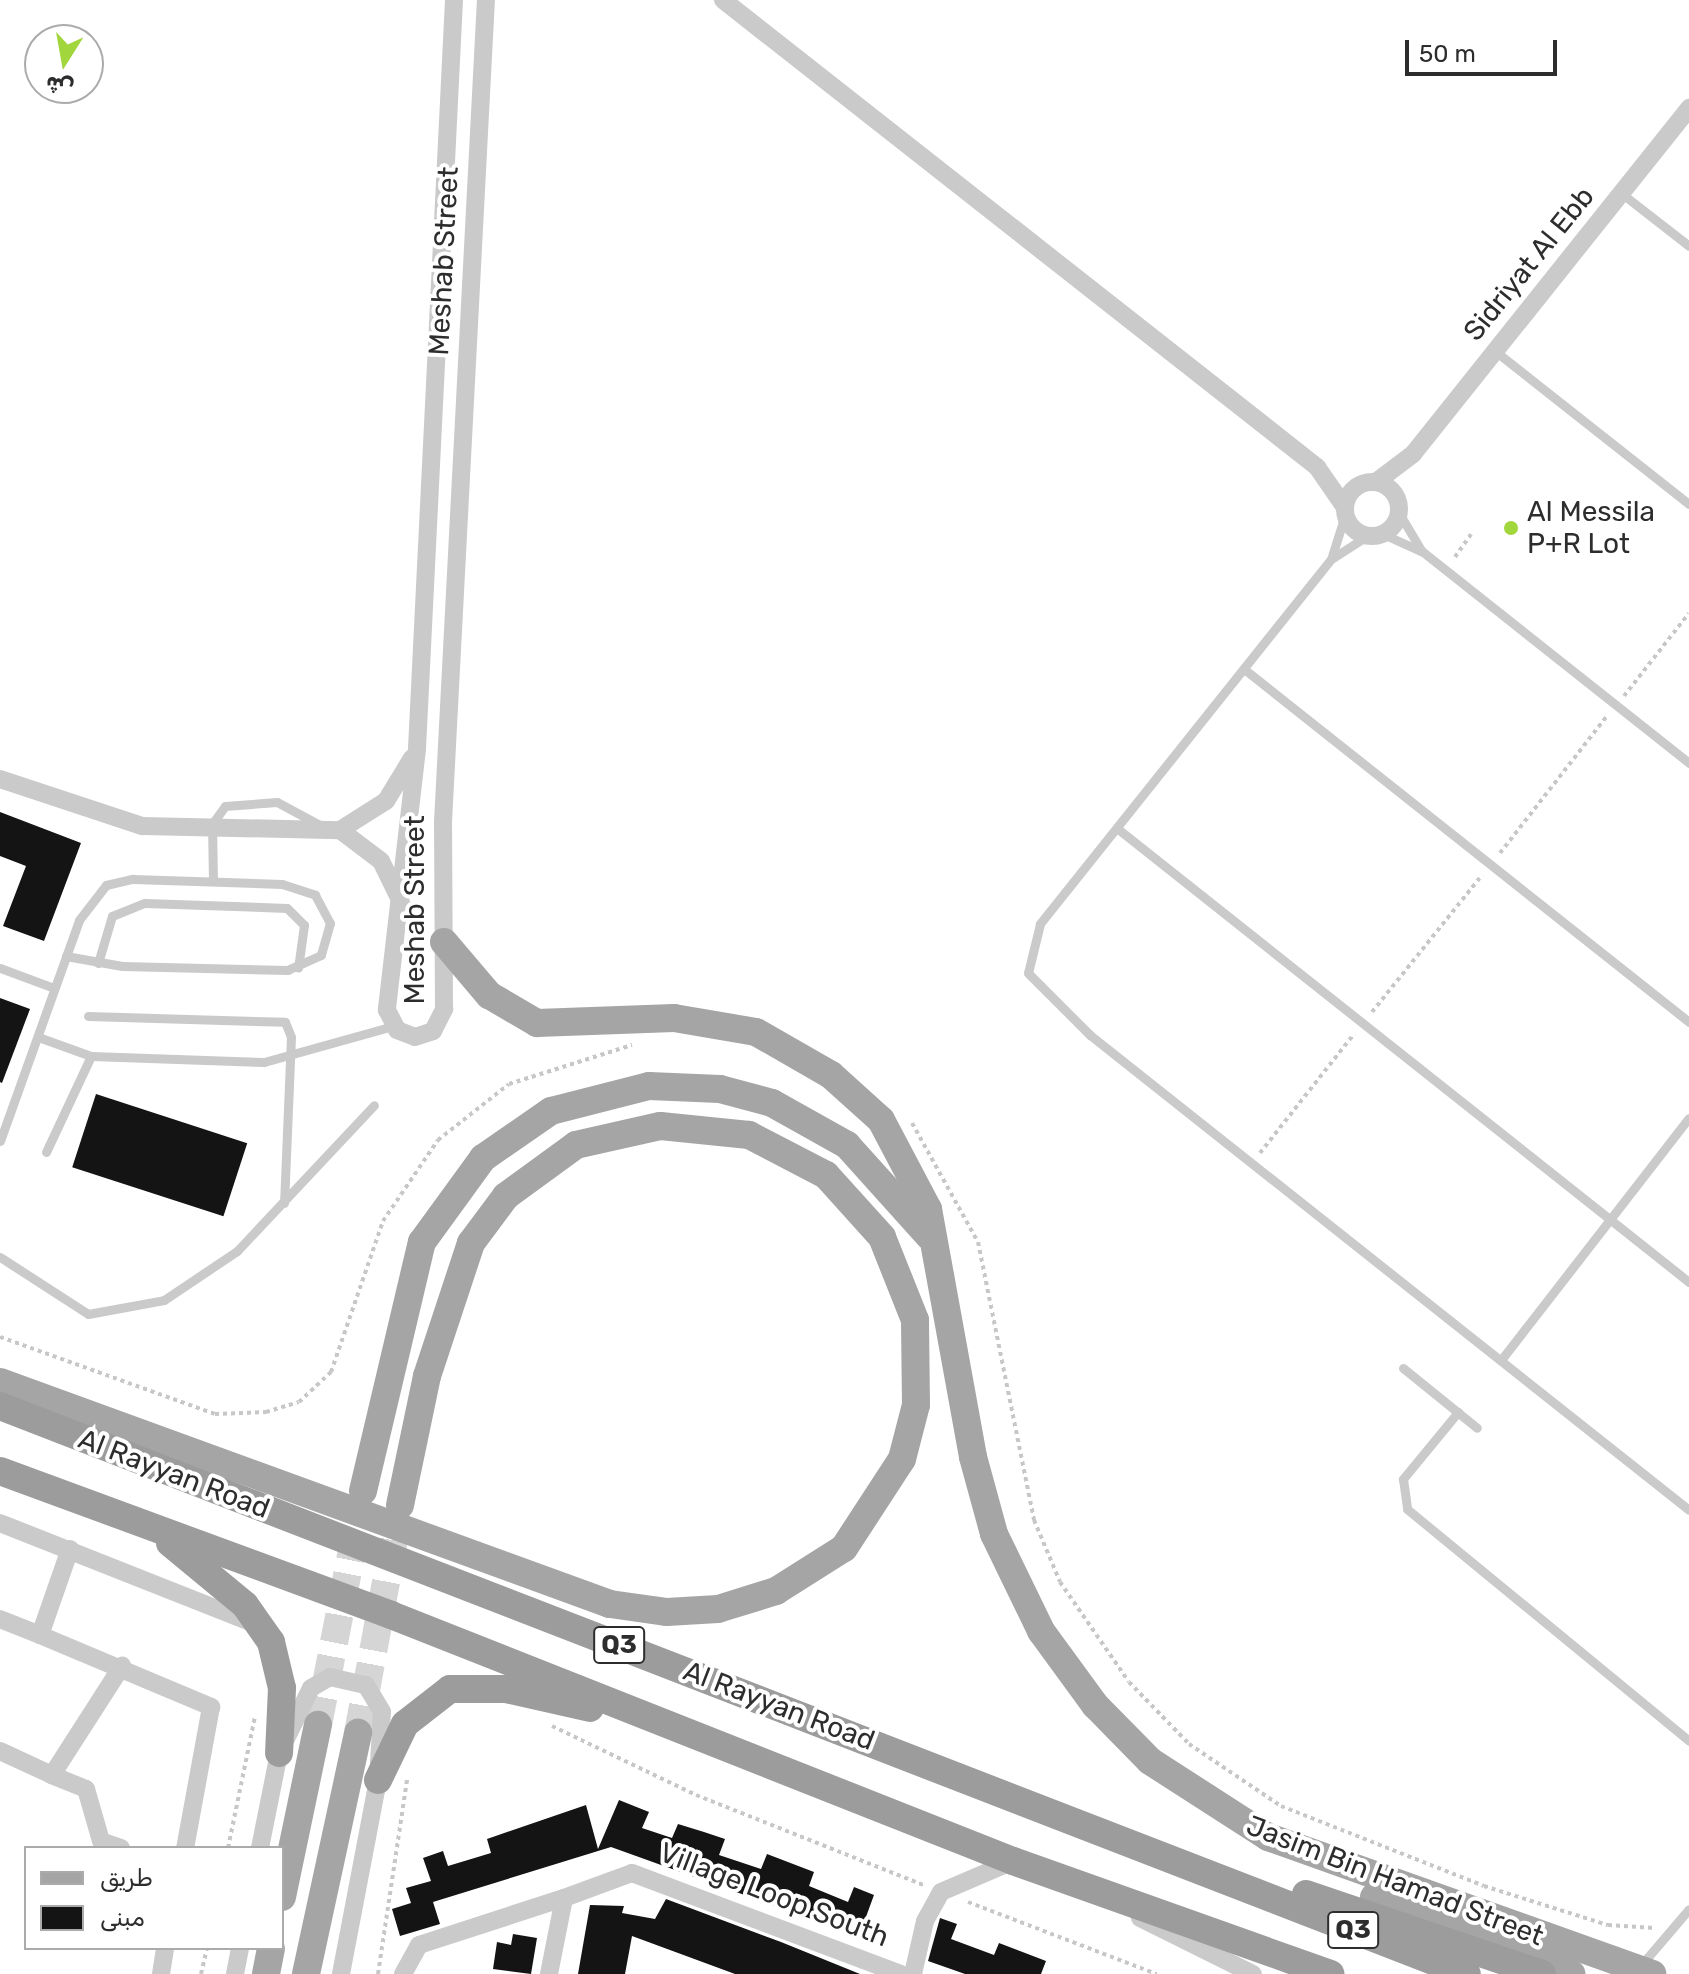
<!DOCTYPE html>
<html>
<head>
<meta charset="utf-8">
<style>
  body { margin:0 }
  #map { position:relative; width:1689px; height:1974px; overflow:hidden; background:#fff; font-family:Rubik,Vazirmatn,sans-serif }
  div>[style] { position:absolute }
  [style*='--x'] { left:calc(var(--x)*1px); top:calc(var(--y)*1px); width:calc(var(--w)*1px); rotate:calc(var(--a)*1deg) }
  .building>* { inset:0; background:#141414; transform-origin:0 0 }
  .primary-tunnel>* { height:28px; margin-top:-14px; transform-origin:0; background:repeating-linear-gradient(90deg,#d5d5d5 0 28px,transparent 0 42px) }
  .path>* { height:4px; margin-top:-2px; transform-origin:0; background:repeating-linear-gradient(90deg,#c7c7c7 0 4px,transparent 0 8px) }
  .service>* { height:9px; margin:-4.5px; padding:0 4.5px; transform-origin:4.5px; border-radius:4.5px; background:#cacaca }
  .minor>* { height:18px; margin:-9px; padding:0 9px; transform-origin:9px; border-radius:9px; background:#cacaca }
  .minor>.ring { margin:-9px; padding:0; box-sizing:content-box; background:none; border:18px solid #cacaca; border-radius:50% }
  .primary>* { height:28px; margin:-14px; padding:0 14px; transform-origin:14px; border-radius:14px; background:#a5a5a5 }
  .trunk>* { height:28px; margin:-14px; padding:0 14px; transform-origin:14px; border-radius:14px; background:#9c9c9c }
  .dots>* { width:22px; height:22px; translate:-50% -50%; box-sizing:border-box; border:4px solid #fff; border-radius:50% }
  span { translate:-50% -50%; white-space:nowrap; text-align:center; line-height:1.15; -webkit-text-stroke:8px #fff; paint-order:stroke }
  .shield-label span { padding:2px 6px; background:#fff; border:2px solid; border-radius:6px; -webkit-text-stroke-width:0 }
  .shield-label { font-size:26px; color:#2d2d2d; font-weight:700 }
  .street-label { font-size:28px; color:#2d2d2d }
  .poi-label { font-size:28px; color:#2d2d2d }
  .left { translate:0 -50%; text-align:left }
  .legend { position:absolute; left:24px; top:1846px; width:260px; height:104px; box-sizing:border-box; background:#fff; border:2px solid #ababab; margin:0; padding:10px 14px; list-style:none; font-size:24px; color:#2d2d2d }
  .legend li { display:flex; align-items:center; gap:16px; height:40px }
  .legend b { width:40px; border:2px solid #ababab }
  .north { position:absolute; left:24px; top:24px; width:80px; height:80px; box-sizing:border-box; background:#fff; border:2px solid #ababab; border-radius:50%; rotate:191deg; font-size:22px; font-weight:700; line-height:32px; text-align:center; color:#2d2d2d }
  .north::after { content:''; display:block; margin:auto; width:28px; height:36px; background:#a2d63d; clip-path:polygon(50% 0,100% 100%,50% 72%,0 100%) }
  .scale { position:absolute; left:1405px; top:40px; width:152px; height:36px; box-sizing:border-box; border:4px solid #2d2d2d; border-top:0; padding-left:10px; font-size:24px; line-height:28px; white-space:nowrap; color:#2d2d2d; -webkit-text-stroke:6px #fff; paint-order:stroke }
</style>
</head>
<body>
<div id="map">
  <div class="building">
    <i style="clip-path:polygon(0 812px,81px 843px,44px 941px,3px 926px,26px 866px,0 856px)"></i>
    <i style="clip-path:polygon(0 998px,30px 1009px,2px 1083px,0 1082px)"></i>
    <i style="left:96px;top:1094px;width:159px;height:77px;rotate:18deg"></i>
    <i style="clip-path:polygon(619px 1800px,649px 1812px,642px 1828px,672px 1838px,678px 1824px,704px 1832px,725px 1839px,719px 1855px,761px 1869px,767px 1854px,814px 1872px,809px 1886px,848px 1902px,854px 1887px,874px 1895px,859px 1936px,611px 1847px,433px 1902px,440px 1924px,400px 1936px,392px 1909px,411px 1903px,406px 1888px,431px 1881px,423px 1858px,443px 1851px,448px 1866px,491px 1853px,487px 1839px,586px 1805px,598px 1849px)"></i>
    <i style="clip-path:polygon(666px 1899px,781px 1942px,860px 1974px,735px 1974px,632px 1936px,625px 1974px,578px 1974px,590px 1905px,624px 1906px,622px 1913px,655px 1919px)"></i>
    <i style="clip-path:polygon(940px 1918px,957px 1924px,951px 1939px,994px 1955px,999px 1943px,1046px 1961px,1041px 1974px,965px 1974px,928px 1961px)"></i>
    <i style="clip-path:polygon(513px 1934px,537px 1938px,531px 1974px,493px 1969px,497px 1942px,511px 1945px)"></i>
  </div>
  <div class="primary-tunnel">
    <i style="--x:318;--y:1725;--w:210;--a:-79"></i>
    <i style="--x:358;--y:1733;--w:203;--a:-79.5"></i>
  </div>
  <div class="path">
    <i style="--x:1455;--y:557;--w:28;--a:-55"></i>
    <i style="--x:1624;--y:696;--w:105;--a:-51.9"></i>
    <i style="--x:1500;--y:853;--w:175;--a:-52"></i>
    <i style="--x:1372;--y:1012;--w:176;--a:-51.2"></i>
    <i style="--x:912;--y:1123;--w:136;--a:61"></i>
    <i style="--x:978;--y:1242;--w:284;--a:78.6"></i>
    <i style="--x:1034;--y:1520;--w:67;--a:67.2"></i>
    <i style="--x:1060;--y:1582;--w:121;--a:55.4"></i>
    <i style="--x:1129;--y:1682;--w:86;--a:45.9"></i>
    <i style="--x:1189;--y:1744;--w:111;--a:34"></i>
    <i style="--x:1281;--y:1806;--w:218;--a:21.5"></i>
    <i style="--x:1484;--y:1886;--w:130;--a:17.5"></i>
    <i style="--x:1608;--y:1925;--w:47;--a:3.7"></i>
    <i style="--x:1260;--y:1153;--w:152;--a:-51.7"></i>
    <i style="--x:0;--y:1337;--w:228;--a:19.7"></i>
    <i style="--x:215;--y:1414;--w:51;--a:-2.2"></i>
    <i style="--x:266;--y:1412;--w:34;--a:-17"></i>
    <i style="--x:299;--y:1402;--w:44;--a:-43.2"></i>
    <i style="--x:331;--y:1372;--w:160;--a:-71"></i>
    <i style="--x:383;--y:1221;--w:98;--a:-55.8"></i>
    <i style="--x:438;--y:1140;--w:90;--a:-38.3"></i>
    <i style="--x:509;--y:1084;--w:129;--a:-17.6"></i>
    <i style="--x:552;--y:1726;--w:160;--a:25.6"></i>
    <i style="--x:696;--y:1795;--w:247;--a:21.6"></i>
    <i style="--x:228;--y:1848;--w:134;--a:-78.4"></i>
    <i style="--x:968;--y:1902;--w:202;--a:20.9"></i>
    <i style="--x:201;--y:1974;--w:27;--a:-77"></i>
    <i style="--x:378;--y:1974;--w:197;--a:-81.5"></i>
  </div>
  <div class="service">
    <i style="--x:1621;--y:193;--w:86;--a:37.9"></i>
    <i style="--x:1495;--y:351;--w:247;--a:38.3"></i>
    <i style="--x:1399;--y:513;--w:43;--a:59.3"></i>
    <i style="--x:1383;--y:534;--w:44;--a:24.2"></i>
    <i style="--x:1423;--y:552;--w:340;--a:38.4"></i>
    <i style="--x:1367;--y:536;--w:43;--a:147.4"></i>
    <i style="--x:1331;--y:559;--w:467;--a:128.6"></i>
    <i style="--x:1040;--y:924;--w:50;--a:103.8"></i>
    <i style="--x:1028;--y:973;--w:88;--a:45"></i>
    <i style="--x:1090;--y:1035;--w:764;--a:38.41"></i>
    <i style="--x:1332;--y:556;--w:43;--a:-72.4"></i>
    <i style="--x:1244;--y:669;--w:568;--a:38.42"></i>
    <i style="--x:1118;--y:829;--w:729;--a:38.43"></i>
    <i style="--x:213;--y:881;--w:57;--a:-91"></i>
    <i style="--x:212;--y:824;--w:22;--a:-54"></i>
    <i style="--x:225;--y:806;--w:52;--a:-4.4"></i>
    <i style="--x:277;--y:802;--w:59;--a:28.3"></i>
    <i style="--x:98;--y:963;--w:49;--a:-73.4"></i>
    <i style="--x:112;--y:916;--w:35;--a:-22"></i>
    <i style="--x:145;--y:903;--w:142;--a:2"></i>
    <i style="--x:287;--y:908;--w:24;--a:45"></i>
    <i style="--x:304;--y:925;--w:43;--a:97.9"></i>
    <i style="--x:0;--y:968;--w:58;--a:20.3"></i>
    <i style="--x:88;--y:1016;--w:197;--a:1.7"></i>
    <i style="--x:285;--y:1022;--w:16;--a:68"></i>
    <i style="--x:291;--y:1037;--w:166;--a:92.4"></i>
    <i style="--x:41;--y:1038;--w:53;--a:19.8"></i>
    <i style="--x:91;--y:1056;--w:173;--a:2"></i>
    <i style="--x:264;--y:1062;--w:134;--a:-15.6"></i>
    <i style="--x:0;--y:1141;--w:235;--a:-70.3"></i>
    <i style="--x:79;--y:920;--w:44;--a:-52.4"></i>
    <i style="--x:106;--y:885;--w:28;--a:-13"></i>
    <i style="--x:133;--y:879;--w:149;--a:1.9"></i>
    <i style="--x:282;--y:884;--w:35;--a:18"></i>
    <i style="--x:315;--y:895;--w:32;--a:62"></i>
    <i style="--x:330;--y:923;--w:33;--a:106"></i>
    <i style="--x:321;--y:955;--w:36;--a:156"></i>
    <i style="--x:288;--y:970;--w:166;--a:-178.6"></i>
    <i style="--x:122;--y:966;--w:57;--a:-169.9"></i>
    <i style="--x:46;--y:1152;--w:106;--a:-64.9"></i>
    <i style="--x:0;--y:1257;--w:105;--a:32.9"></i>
    <i style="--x:88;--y:1314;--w:77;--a:-10.4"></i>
    <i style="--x:164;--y:1300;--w:88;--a:-33.9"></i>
    <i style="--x:237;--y:1251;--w:200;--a:-46.8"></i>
    <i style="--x:1501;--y:1360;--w:306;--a:-52.2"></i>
    <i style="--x:1403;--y:1368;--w:95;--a:39"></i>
    <i style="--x:1458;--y:1412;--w:87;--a:129.4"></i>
    <i style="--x:1403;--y:1479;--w:30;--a:82"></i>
    <i style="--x:1407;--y:1509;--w:365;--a:39.4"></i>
    <i style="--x:1642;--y:1964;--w:72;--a:-49.5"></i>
  </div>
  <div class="minor">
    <i style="--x:454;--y:0;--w:750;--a:92.83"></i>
    <i style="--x:417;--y:749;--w:263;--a:96.6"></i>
    <i style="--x:387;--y:1010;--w:22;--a:63"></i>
    <i style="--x:397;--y:1030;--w:19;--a:21"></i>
    <i style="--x:415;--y:1037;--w:19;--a:-18"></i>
    <i style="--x:433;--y:1031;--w:25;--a:-63"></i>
    <i style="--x:444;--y:1009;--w:187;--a:-90.3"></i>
    <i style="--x:443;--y:822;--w:823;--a:-87.01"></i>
    <i style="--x:723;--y:0;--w:756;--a:38.17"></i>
    <i style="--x:1317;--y:467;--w:47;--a:55.3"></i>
    <i class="ring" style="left:1345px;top:482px;width:36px;height:36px"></i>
    <i style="--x:1376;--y:482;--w:46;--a:-37.1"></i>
    <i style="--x:1413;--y:454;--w:443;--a:-51.4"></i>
    <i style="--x:0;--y:779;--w:150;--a:18.3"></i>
    <i style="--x:142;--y:826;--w:198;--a:1.2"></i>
    <i style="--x:340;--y:830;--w:54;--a:-32.2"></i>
    <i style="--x:386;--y:801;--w:50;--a:-58.8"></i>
    <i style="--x:340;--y:830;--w:51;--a:37.1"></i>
    <i style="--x:381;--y:861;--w:46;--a:64"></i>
    <i style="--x:0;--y:1523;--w:277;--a:21.6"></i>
    <i style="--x:70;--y:1549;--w:91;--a:109.2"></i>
    <i style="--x:40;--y:1635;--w:186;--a:22.8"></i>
    <i style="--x:211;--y:1707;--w:143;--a:100.4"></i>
    <i style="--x:0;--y:1619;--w:43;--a:21.8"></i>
    <i style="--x:0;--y:1751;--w:57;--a:24.8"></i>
    <i style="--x:121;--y:1848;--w:21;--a:-161"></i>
    <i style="--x:101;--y:1841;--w:54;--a:-106.1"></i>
    <i style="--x:86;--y:1789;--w:37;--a:-158"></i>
    <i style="--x:52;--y:1775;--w:130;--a:-57.3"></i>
    <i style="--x:260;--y:1848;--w:97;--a:-78.7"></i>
    <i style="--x:279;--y:1753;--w:72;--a:-63.8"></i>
    <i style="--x:311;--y:1688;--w:22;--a:-30"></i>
    <i style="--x:330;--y:1677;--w:37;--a:13"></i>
    <i style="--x:366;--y:1685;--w:31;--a:59"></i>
    <i style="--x:382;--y:1712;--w:68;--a:93.4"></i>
    <i style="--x:378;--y:1780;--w:197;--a:100.8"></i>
    <i style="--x:1140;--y:1918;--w:126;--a:26.4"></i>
    <i style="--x:161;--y:1974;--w:26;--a:-81"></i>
    <i style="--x:235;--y:1974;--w:26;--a:-79"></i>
    <i style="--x:403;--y:1974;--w:33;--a:-61"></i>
    <i style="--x:419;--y:1945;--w:152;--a:-18"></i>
    <i style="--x:549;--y:1974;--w:77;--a:-78.8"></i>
    <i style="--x:564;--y:1898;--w:72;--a:-20.2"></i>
    <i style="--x:632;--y:1873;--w:287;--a:20.6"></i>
    <i style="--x:913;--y:1974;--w:54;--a:-77.2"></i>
    <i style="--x:925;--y:1921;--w:33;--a:-61"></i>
    <i style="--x:941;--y:1892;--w:78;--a:-23.3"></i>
  </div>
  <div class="primary">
    <i style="--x:444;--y:942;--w:70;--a:49.7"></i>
    <i style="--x:489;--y:995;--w:56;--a:30.3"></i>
    <i style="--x:537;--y:1023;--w:137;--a:-2.1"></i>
    <i style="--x:674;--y:1018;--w:83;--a:9.7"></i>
    <i style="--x:756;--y:1032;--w:86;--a:29.8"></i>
    <i style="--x:831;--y:1075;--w:67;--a:42"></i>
    <i style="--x:881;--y:1120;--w:101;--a:62.2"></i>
    <i style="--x:928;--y:1209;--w:252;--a:79.7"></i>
    <i style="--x:973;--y:1457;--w:80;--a:74.7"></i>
    <i style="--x:994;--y:1534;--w:108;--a:64.1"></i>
    <i style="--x:1041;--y:1631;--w:92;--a:53.9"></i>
    <i style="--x:1095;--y:1705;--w:78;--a:45.5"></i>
    <i style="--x:1150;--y:1761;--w:140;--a:32.8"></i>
    <i style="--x:1268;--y:1837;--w:408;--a:19.6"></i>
    <i style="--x:0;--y:1382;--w:649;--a:20"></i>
    <i style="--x:610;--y:1604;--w:58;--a:8"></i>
    <i style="--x:667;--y:1612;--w:51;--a:-3.4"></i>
    <i style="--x:718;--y:1609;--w:61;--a:-17.2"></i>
    <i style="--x:776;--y:1591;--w:80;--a:-32.3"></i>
    <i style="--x:844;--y:1548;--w:106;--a:-56.9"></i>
    <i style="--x:902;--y:1459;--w:56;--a:-75.5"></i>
    <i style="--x:916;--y:1405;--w:85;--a:-90.7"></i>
    <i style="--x:915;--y:1320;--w:89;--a:-111.7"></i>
    <i style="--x:882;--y:1237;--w:84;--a:-132.1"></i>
    <i style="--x:826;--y:1175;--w:87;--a:-152.5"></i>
    <i style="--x:749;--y:1135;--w:89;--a:-174.2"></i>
    <i style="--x:660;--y:1126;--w:86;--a:167.3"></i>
    <i style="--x:576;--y:1145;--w:87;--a:143.9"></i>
    <i style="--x:506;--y:1196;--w:59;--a:126.7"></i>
    <i style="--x:471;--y:1243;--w:140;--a:108.3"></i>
    <i style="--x:427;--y:1376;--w:132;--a:101.8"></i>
    <i style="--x:363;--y:1491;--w:256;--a:-76.7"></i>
    <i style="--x:422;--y:1242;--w:104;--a:-54"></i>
    <i style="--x:483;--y:1158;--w:83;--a:-34.7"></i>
    <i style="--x:551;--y:1111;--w:101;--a:-14.3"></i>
    <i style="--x:649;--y:1086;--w:71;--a:2.4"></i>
    <i style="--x:720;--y:1089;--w:54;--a:15.1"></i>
    <i style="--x:772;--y:1103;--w:86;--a:29.2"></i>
    <i style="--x:847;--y:1145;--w:122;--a:48"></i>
    <i style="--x:282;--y:1897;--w:176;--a:-78.2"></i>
    <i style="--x:1374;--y:1897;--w:212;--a:21.3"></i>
    <i style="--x:266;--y:1974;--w:26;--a:-79"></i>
    <i style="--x:306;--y:1974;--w:247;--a:-77.8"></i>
  </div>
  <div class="trunk">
    <i style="--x:0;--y:1406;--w:1573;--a:21.17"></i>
    <i style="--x:0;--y:1471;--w:417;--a:20.2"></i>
    <i style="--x:391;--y:1615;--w:669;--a:21.58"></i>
    <i style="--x:1013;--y:1861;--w:337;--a:19.6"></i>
    <i style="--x:170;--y:1543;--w:97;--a:39.6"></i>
    <i style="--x:245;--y:1605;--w:45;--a:54.9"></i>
    <i style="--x:271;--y:1642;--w:47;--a:76.6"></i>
    <i style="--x:282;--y:1688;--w:65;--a:92.6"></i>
    <i style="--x:378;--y:1780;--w:62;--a:-64.3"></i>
    <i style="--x:405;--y:1724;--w:57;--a:-37.9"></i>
    <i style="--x:450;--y:1689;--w:56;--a:0"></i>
    <i style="--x:506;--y:1689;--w:86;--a:12.7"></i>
    <i style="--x:1306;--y:1894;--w:249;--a:18.7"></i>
  </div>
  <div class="dots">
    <i style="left:1511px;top:528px;background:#a2d63d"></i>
  </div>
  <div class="shield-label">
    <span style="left:619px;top:1645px">Q3</span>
    <span style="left:1353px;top:1930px">Q3</span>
  </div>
  <div class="street-label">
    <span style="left:444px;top:261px;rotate:-87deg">Meshab Street</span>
    <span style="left:1529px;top:264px;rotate:-51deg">Sidriyat Al Ebb</span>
    <span style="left:415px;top:910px;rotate:-90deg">Meshab Street</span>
    <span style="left:174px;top:1474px;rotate:21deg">Al Rayyan Road</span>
    <span style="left:779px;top:1706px;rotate:21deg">Al Rayyan Road</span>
    <span style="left:1395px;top:1881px;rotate:21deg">Jasim Bin Hamad Street</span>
    <span style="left:774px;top:1895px;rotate:21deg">Village Loop South</span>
  </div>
  <div class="poi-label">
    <span class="left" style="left:1527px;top:528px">Al Messila<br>P+R Lot</span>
  </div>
  <ul class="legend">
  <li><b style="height:10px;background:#a5a5a5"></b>طريق</li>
  <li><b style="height:22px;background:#141414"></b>مبنى</li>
  </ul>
  <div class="north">ش</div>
  <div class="scale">50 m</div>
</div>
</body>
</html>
